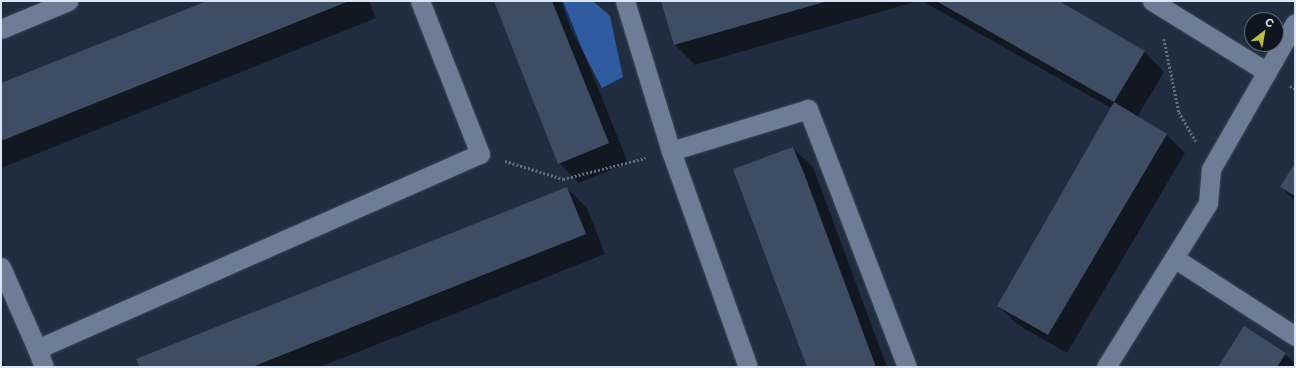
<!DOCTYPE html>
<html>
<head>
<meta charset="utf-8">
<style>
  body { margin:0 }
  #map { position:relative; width:1296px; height:368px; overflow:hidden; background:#202d41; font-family:Inter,sans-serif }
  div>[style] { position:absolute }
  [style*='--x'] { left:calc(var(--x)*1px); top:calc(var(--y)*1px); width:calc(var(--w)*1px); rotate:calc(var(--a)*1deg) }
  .forest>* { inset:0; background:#305ba0 }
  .shadow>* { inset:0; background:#0007 }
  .building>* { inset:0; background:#3e4d63 }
  .path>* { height:2.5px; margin-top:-1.25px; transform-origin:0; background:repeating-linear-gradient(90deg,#626e80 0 2px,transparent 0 4px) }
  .roads { filter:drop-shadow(0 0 1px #404b5c) drop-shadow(0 0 1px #404b5c) }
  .service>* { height:19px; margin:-9.5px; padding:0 9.5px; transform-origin:9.5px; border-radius:9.5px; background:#6e7d95 }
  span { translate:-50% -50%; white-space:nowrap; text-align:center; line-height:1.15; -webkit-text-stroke:4px #0f151e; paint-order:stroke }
  .frame { position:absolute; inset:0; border:2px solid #dce5f3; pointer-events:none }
  .north { position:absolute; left:1244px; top:12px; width:40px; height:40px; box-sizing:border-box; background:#0f151e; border:1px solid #616873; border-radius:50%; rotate:31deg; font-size:11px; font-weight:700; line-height:16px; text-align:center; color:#dce5f3 }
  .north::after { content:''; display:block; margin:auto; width:14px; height:18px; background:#bfbe42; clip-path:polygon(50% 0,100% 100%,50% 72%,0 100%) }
</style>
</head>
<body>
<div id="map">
  <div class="forest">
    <i style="clip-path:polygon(561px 1px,593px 1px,610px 16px,623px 77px,602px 88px,571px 29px)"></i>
  </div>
  <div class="shadow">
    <i style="clip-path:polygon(210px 1px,369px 1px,376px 18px,1px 168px,1px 85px)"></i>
    <i style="clip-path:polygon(495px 1px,563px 1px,628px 163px,579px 183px,559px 163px)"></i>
    <i style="clip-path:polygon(662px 1px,918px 1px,695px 65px,675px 45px)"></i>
    <i style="clip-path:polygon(922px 1px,1057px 1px,1145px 52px,1164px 72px,1137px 117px,1167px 135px,1185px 153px,1067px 353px,1017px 324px,999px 306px,1111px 108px)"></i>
    <i style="clip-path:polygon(793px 148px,813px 167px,887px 367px,808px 367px)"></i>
    <i style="clip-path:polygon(1295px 165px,1295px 201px,1281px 187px)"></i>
    <i style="clip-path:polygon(567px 188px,587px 208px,605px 254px,320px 367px,141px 367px)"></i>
    <i style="clip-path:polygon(1285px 354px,1295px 364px,1295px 367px,1219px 367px)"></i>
    <i style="clip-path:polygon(1px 357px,5px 367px,1px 367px)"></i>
  </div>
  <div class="building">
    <i style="clip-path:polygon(207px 1px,349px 1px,1px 141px,1px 83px)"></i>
    <i style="clip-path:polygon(494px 1px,552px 1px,609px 143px,558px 164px)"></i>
    <i style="clip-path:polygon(661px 1px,828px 1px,674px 45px)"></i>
    <i style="clip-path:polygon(936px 1px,1059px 1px,1145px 51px,1114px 102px,1167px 134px,1048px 335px,997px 306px,1114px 102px)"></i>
    <i style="clip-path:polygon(793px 147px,805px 176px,876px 367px,807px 367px,733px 169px)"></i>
    <i style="clip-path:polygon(1295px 163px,1295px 196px,1280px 187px)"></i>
    <i style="clip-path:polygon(567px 187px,586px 234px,252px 367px,140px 367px,136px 359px)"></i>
    <i style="clip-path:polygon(1244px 326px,1286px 353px,1277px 367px,1218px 367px)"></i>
  </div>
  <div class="path">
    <i style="--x:1164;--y:39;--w:75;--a:78.4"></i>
    <i style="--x:1179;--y:112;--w:34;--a:60"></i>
    <i style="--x:1290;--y:86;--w:6;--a:31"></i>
    <i style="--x:505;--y:161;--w:61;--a:17.2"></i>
    <i style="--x:563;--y:179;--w:85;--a:-14.4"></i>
  </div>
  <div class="roads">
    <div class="service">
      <i style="--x:625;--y:1;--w:157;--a:73"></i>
      <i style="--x:671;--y:151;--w:229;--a:70.4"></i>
      <i style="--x:1152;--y:1;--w:135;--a:31.7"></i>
      <i style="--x:1;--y:29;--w:73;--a:-22.7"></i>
      <i style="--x:671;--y:151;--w:143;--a:-17"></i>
      <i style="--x:808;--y:109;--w:276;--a:69"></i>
      <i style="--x:1174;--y:258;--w:144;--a:32.8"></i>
      <i style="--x:1;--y:267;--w:90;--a:66.3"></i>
      <i style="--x:44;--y:367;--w:19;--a:-111"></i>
      <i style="--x:37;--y:349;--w:484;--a:-23.8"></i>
      <i style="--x:480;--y:154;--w:164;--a:-111.4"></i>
      <i style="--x:1106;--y:367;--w:193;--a:-58.1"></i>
      <i style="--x:1208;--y:203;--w:34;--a:-85"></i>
      <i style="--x:1211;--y:169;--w:168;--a:-60.1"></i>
    </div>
  </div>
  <div class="frame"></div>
  <div class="north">С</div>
</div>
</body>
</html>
